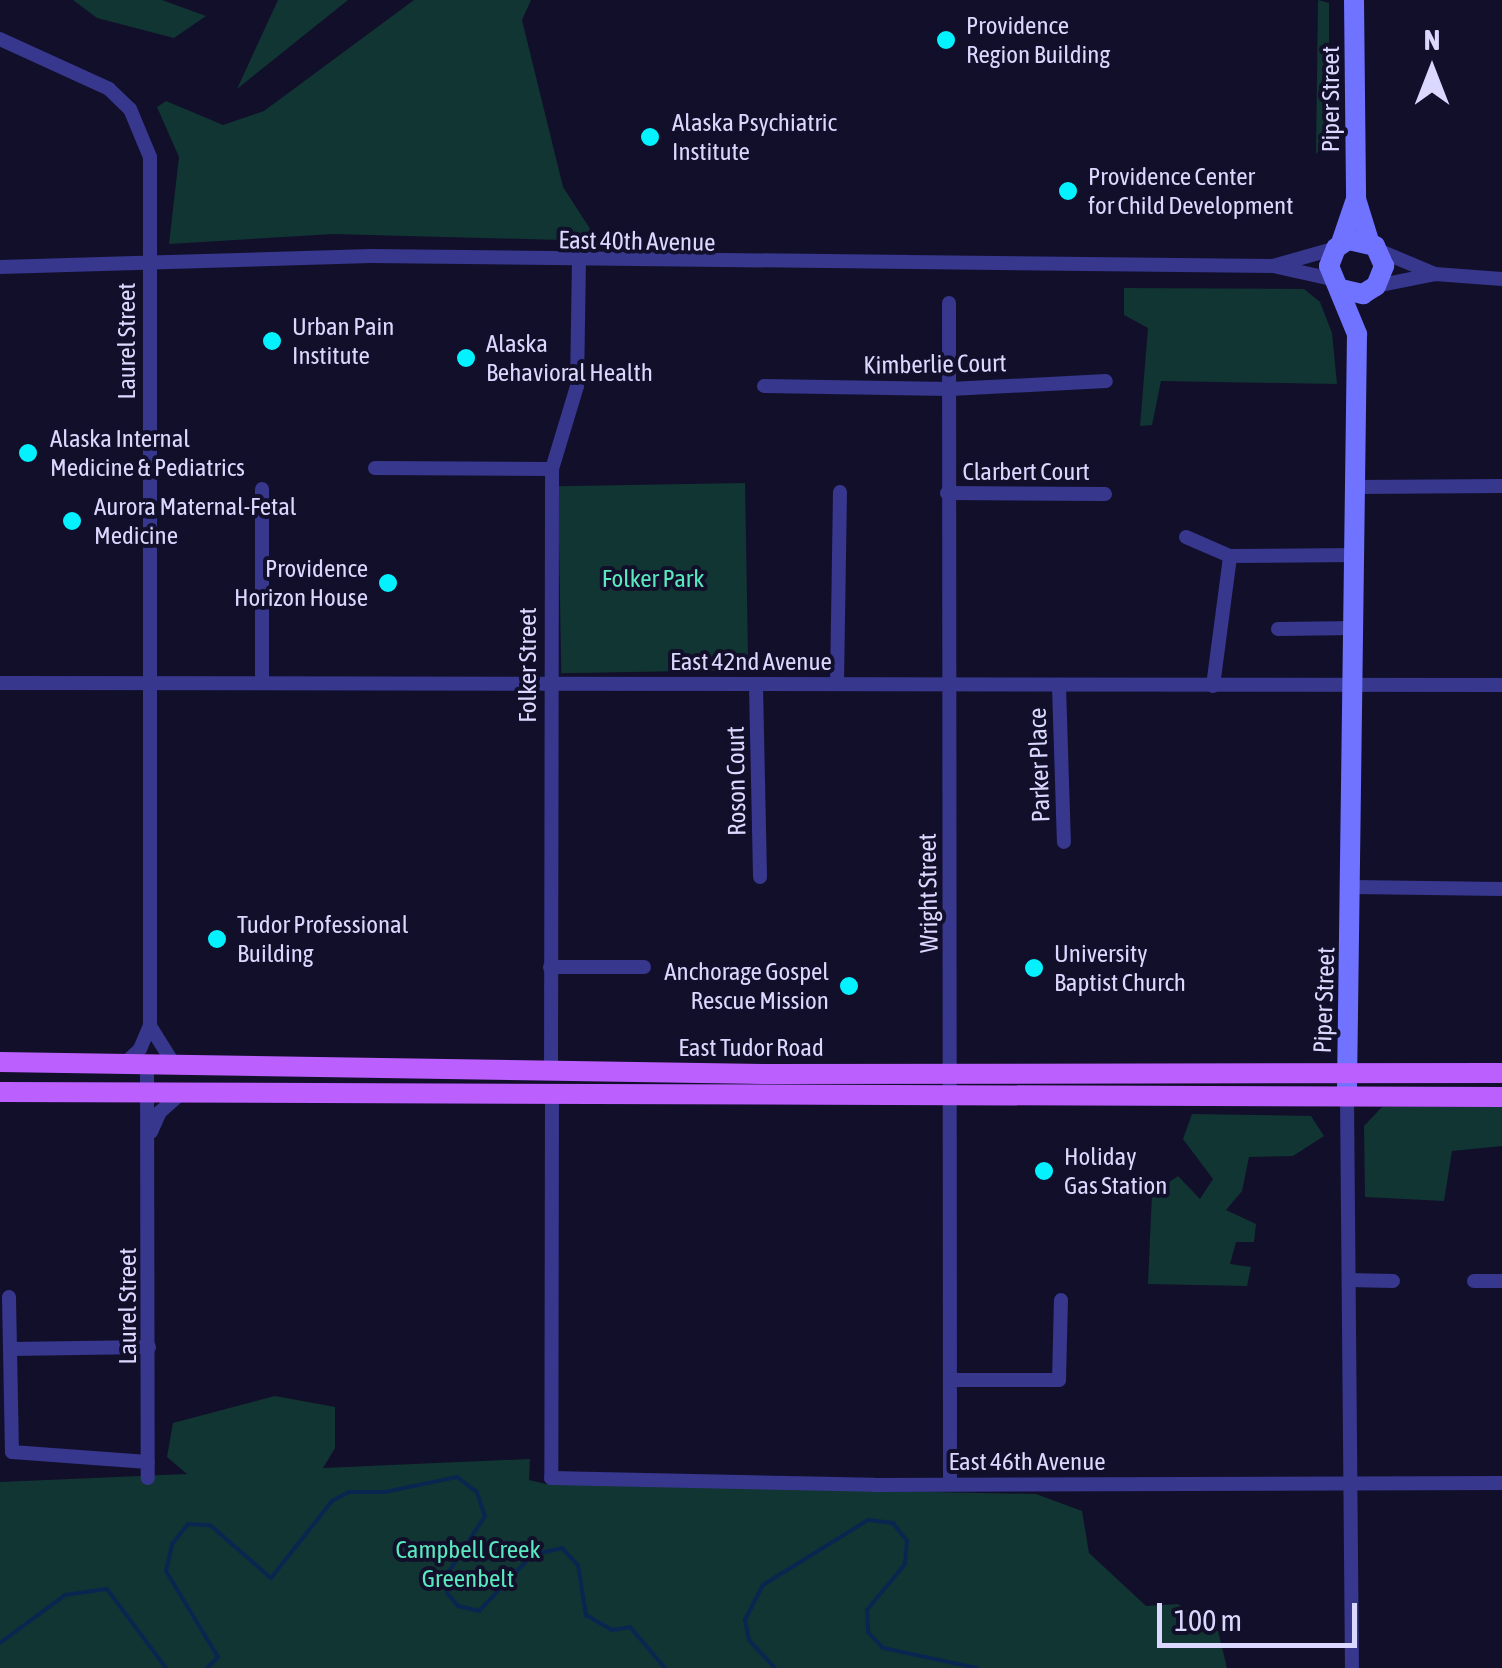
<!DOCTYPE html>
<html>
<head>
<meta charset="utf-8">
<style>
  body { margin:0 }
  #map { position:relative; width:1502px; height:1668px; overflow:hidden; background:#120f2b; font-family:"Asap Condensed",sans-serif }
  div>[style] { position:absolute }
  [style*='--x'] { left:calc(var(--x)*1px); top:calc(var(--y)*1px); width:calc(var(--w)*1px); rotate:calc(var(--a)*1deg) }
  .green>* { inset:0; background:#113532; transform-origin:0 0 }
  .stream>* { height:4px; margin:-2px; padding:0 2px; transform-origin:2px; border-radius:2px; background:#092650 }
  .street>* { height:14px; margin:-7px; padding:0 7px; transform-origin:7px; border-radius:7px; background:#36378d }
  .secondary>* { height:20px; margin:-10px; padding:0 10px; transform-origin:10px; border-radius:10px; background:#6f73ff }
  .primary>* { height:20px; margin:-10px; padding:0 10px; transform-origin:10px; border-radius:10px; background:#bb5fff }
  .dots>* { width:28px; height:28px; translate:-50% -50%; box-sizing:border-box; border:5px solid #120f2b; border-radius:50% }
  span { translate:-50% -50%; white-space:nowrap; text-align:center; line-height:1.15; -webkit-text-stroke:8px #120f2b; paint-order:stroke }
  .poi-label { font-size:25px; color:#dbd8ff }
  .left { translate:0 -50%; text-align:left }
  .right { translate:-100% -50%; text-align:right }
  .street-label { font-size:25px; color:#dbd8ff }
  .park-label { font-size:25px; color:#5ae9be }
  .north { position:absolute; left:1382px; top:20px; width:100px; height:100px; -webkit-text-stroke:8px #120f2b; paint-order:stroke; rotate:0deg; font-size:28px; font-weight:700; line-height:40px; text-align:center; color:#dbd8ff }
  .north::after { content:''; display:block; margin:auto; width:35px; height:45px; background:#dbd8ff; clip-path:polygon(50% 0,100% 100%,50% 72%,0 100%) }
  .scale { position:absolute; left:1157px; top:1603px; width:200px; height:45px; box-sizing:border-box; border:5px solid #dbd8ff; border-top:0; padding-left:12px; font-size:30px; line-height:35px; white-space:nowrap; color:#dbd8ff; -webkit-text-stroke:8px #120f2b; paint-order:stroke }
</style>
</head>
<body>
<div id="map">
  <div class="green">
    <i style="clip-path:polygon(73px 0,162px 0,206px 16px,174px 38px,97px 18px)"></i>
    <i style="clip-path:polygon(278px 0,348px 0,237px 89px)"></i>
    <i style="clip-path:polygon(414px 0,531px 0,522px 20px,563px 187px,598px 241px,333px 234px,169px 244px,179px 157px,157px 107px,166px 101px,223px 125px,264px 111px)"></i>
    <i style="clip-path:polygon(1318px 0,1329px 3px,1329px 139px,1316px 154px)"></i>
    <i style="clip-path:polygon(1124px 288px,1304px 289px,1320px 302px,1332px 333px,1337px 384px,1161px 381px,1152px 425px,1140px 426px,1148px 328px,1124px 315px)"></i>
    <i style="left:745px;top:483px;width:187px;height:187px;rotate:89deg"></i>
    <i style="clip-path:polygon(1382px 1107px,1502px 1107px,1502px 1146px,1452px 1151px,1444px 1201px,1365px 1197px,1364px 1126px)"></i>
    <i style="clip-path:polygon(1192px 1114px,1311px 1116px,1324px 1136px,1293px 1156px,1249px 1157px,1242px 1191px,1226px 1210px,1256px 1224px,1254px 1242px,1236px 1242px,1230px 1264px,1251px 1267px,1247px 1286px,1148px 1284px,1152px 1194px,1178px 1176px,1200px 1199px,1213px 1179px,1183px 1139px)"></i>
    <i style="clip-path:polygon(275px 1396px,335px 1407px,335px 1448px,323px 1468px,530px 1459px,529px 1480px,546px 1484px,1036px 1494px,1082px 1511px,1089px 1553px,1146px 1606px,1178px 1604px,1218px 1631px,1227px 1668px,0 1668px,0 1482px,187px 1474px,167px 1457px,173px 1423px)"></i>
  </div>
  <div class="stream">
    <i style="--x:0;--y:1643;--w:81;--a:-36.4"></i>
    <i style="--x:65;--y:1595;--w:42;--a:-8.1"></i>
    <i style="--x:107;--y:1589;--w:99;--a:53.2"></i>
    <i style="--x:207;--y:1668;--w:16;--a:-45"></i>
    <i style="--x:218;--y:1657;--w:100;--a:-121.2"></i>
    <i style="--x:166;--y:1571;--w:28;--a:-77"></i>
    <i style="--x:172;--y:1544;--w:26;--a:-51"></i>
    <i style="--x:188;--y:1524;--w:22;--a:3"></i>
    <i style="--x:210;--y:1525;--w:81;--a:41"></i>
    <i style="--x:271;--y:1578;--w:98;--a:-51.6"></i>
    <i style="--x:332;--y:1501;--w:19;--a:-28"></i>
    <i style="--x:349;--y:1492;--w:36;--a:0"></i>
    <i style="--x:385;--y:1492;--w:74;--a:-11.8"></i>
    <i style="--x:457;--y:1477;--w:25;--a:37"></i>
    <i style="--x:477;--y:1492;--w:25;--a:72"></i>
    <i style="--x:485;--y:1516;--w:72;--a:123"></i>
    <i style="--x:446;--y:1576;--w:17;--a:87"></i>
    <i style="--x:447;--y:1593;--w:17;--a:50"></i>
    <i style="--x:458;--y:1606;--w:22;--a:13"></i>
    <i style="--x:479;--y:1611;--w:77;--a:-46.6"></i>
    <i style="--x:532;--y:1555;--w:31;--a:-13"></i>
    <i style="--x:562;--y:1548;--w:23;--a:47"></i>
    <i style="--x:578;--y:1565;--w:51;--a:80.9"></i>
    <i style="--x:586;--y:1615;--w:30;--a:30"></i>
    <i style="--x:612;--y:1630;--w:18;--a:-9"></i>
    <i style="--x:630;--y:1627;--w:54;--a:49.5"></i>
    <i style="--x:775;--y:1668;--w:38;--a:-133"></i>
    <i style="--x:749;--y:1640;--w:20;--a:-101"></i>
    <i style="--x:745;--y:1620;--w:39;--a:-63"></i>
    <i style="--x:763;--y:1585;--w:123;--a:-31.8"></i>
    <i style="--x:868;--y:1520;--w:25;--a:7"></i>
    <i style="--x:893;--y:1523;--w:23;--a:52"></i>
    <i style="--x:907;--y:1541;--w:23;--a:95"></i>
    <i style="--x:905;--y:1564;--w:60;--a:129.6"></i>
    <i style="--x:867;--y:1610;--w:22;--a:87"></i>
    <i style="--x:868;--y:1632;--w:22;--a:47"></i>
    <i style="--x:883;--y:1648;--w:96;--a:12"></i>
  </div>
  <div class="street">
    <i style="--x:0;--y:39;--w:120;--a:24.6"></i>
    <i style="--x:109;--y:89;--w:29;--a:44"></i>
    <i style="--x:130;--y:109;--w:52;--a:67.4"></i>
    <i style="--x:150;--y:157;--w:869;--a:90"></i>
    <i style="--x:150;--y:1026;--w:47;--a:58"></i>
    <i style="--x:1380;--y:251;--w:60;--a:22.7"></i>
    <i style="--x:1435;--y:274;--w:67;--a:4.3"></i>
    <i style="--x:1273;--y:266;--w:66;--a:-15.9"></i>
    <i style="--x:0;--y:267;--w:371;--a:-1.7"></i>
    <i style="--x:371;--y:256;--w:902;--a:0.64"></i>
    <i style="--x:1273;--y:266;--w:60;--a:12.4"></i>
    <i style="--x:1376;--y:286;--w:60;--a:-11.5"></i>
    <i style="--x:949;--y:303;--w:1179;--a:89.95"></i>
    <i style="--x:764;--y:386;--w:186;--a:0.9"></i>
    <i style="--x:950;--y:389;--w:156;--a:-2.9"></i>
    <i style="--x:375;--y:468;--w:177;--a:0.3"></i>
    <i style="--x:1357;--y:487;--w:145;--a:-0.4"></i>
    <i style="--x:947;--y:493;--w:158;--a:0.4"></i>
    <i style="--x:1186;--y:537;--w:48;--a:23.4"></i>
    <i style="--x:1230;--y:556;--w:127;--a:-0.5"></i>
    <i style="--x:1278;--y:629;--w:78;--a:-0.7"></i>
    <i style="--x:0;--y:683;--w:1502;--a:0.08"></i>
    <i style="--x:262;--y:683;--w:194;--a:-90"></i>
    <i style="--x:837;--y:683;--w:191;--a:-89.1"></i>
    <i style="--x:756;--y:685;--w:192;--a:88.8"></i>
    <i style="--x:1059;--y:686;--w:156;--a:88.2"></i>
    <i style="--x:1213;--y:686;--w:131;--a:-82.5"></i>
    <i style="--x:1353;--y:887;--w:149;--a:0.8"></i>
    <i style="--x:550;--y:967;--w:94;--a:0"></i>
    <i style="--x:124;--y:1064;--w:22;--a:-43"></i>
    <i style="--x:140;--y:1049;--w:25;--a:-67"></i>
    <i style="--x:147;--y:1065;--w:413;--a:89.9"></i>
    <i style="--x:551;--y:1071;--w:602;--a:-89.9"></i>
    <i style="--x:552;--y:469;--w:87;--a:-73.2"></i>
    <i style="--x:577;--y:386;--w:123;--a:-89.1"></i>
    <i style="--x:552;--y:1096;--w:382;--a:90.1"></i>
    <i style="--x:551;--y:1478;--w:323;--a:1.2"></i>
    <i style="--x:874;--y:1485;--w:628;--a:-0.18"></i>
    <i style="--x:1347;--y:1098;--w:570;--a:89.5"></i>
    <i style="--x:151;--y:1132;--w:22;--a:-66"></i>
    <i style="--x:160;--y:1112;--w:27;--a:-42"></i>
    <i style="--x:1349;--y:1280;--w:44;--a:1.3"></i>
    <i style="--x:1474;--y:1281;--w:28;--a:0"></i>
    <i style="--x:9;--y:1297;--w:155;--a:88.9"></i>
    <i style="--x:12;--y:1452;--w:136;--a:4.2"></i>
    <i style="--x:10;--y:1349;--w:139;--a:-0.8"></i>
    <i style="--x:951;--y:1380;--w:108;--a:0"></i>
    <i style="--x:1059;--y:1380;--w:80;--a:-88.6"></i>
  </div>
  <div class="secondary">
    <i style="--x:1354;--y:0;--w:199;--a:89.4"></i>
    <i style="--x:1356;--y:199;--w:44;--a:72.8"></i>
    <i style="--x:1341;--y:243;--w:46;--a:-71.2"></i>
    <i style="--x:1341;--y:289;--w:23;--a:13"></i>
    <i style="--x:1363;--y:294;--w:15;--a:-32"></i>
    <i style="--x:1376;--y:286;--w:22;--a:-68"></i>
    <i style="--x:1384;--y:266;--w:22;--a:-114"></i>
    <i style="--x:1375;--y:246;--w:28;--a:-167"></i>
    <i style="--x:1348;--y:240;--w:14;--a:146"></i>
    <i style="--x:1336;--y:248;--w:19;--a:111"></i>
    <i style="--x:1329;--y:266;--w:74;--a:67.6"></i>
    <i style="--x:1357;--y:334;--w:757;--a:90.76"></i>
  </div>
  <div class="primary">
    <i style="--x:0;--y:1062;--w:764;--a:0.9"></i>
    <i style="--x:764;--y:1074;--w:738;--a:-0.08"></i>
    <i style="--x:0;--y:1092;--w:1502;--a:0.19"></i>
  </div>
  <div class="dots">
    <i style="left:946px;top:40px;background:#04f2ff"></i>
    <i style="left:650px;top:137px;background:#04f2ff"></i>
    <i style="left:1068px;top:191px;background:#04f2ff"></i>
    <i style="left:272px;top:341px;background:#04f2ff"></i>
    <i style="left:466px;top:358px;background:#04f2ff"></i>
    <i style="left:28px;top:453px;background:#04f2ff"></i>
    <i style="left:72px;top:521px;background:#04f2ff"></i>
    <i style="left:388px;top:583px;background:#04f2ff"></i>
    <i style="left:217px;top:939px;background:#04f2ff"></i>
    <i style="left:1034px;top:968px;background:#04f2ff"></i>
    <i style="left:849px;top:986px;background:#04f2ff"></i>
    <i style="left:1044px;top:1171px;background:#04f2ff"></i>
  </div>
  <div class="poi-label">
    <span class="left" style="left:966px;top:40px">Providence<br>Region Building</span>
    <span class="left" style="left:672px;top:137px">Alaska Psychiatric<br>Institute</span>
    <span class="left" style="left:1088px;top:191px">Providence Center<br>for Child Development</span>
    <span class="left" style="left:292px;top:341px">Urban Pain<br>Institute</span>
    <span class="left" style="left:486px;top:358px">Alaska<br>Behavioral Health</span>
    <span class="left" style="left:50px;top:453px">Alaska Internal<br>Medicine &amp; Pediatrics</span>
    <span class="left" style="left:94px;top:521px">Aurora Maternal-Fetal<br>Medicine</span>
    <span class="right" style="left:368px;top:583px">Providence<br>Horizon House</span>
    <span class="left" style="left:237px;top:939px">Tudor Professional<br>Building</span>
    <span class="left" style="left:1054px;top:968px">University<br>Baptist Church</span>
    <span class="right" style="left:829px;top:986px">Anchorage Gospel<br>Rescue Mission</span>
    <span class="left" style="left:1064px;top:1171px">Holiday<br>Gas Station</span>
  </div>
  <div class="street-label">
    <span style="left:1330px;top:99px;rotate:-90deg">Piper Street</span>
    <span style="left:637px;top:241px;rotate:1deg">East 40th Avenue</span>
    <span style="left:126px;top:341px;rotate:-90deg">Laurel Street</span>
    <span style="left:935px;top:364px;rotate:-1deg">Kimberlie Court</span>
    <span style="left:1026px;top:471px">Clarbert Court</span>
    <span style="left:751px;top:661px">East 42nd Avenue</span>
    <span style="left:527px;top:665px;rotate:-90deg">Folker Street</span>
    <span style="left:1039px;top:765px;rotate:-92deg">Parker Place</span>
    <span style="left:736px;top:781px;rotate:-91deg">Roson Court</span>
    <span style="left:928px;top:893px;rotate:-91deg">Wright Street</span>
    <span style="left:1324px;top:1000px;rotate:-88deg">Piper Street</span>
    <span style="left:751px;top:1047px">East Tudor Road</span>
    <span style="left:127px;top:1306px;rotate:-90deg">Laurel Street</span>
    <span style="left:1027px;top:1461px">East 46th Avenue</span>
  </div>
  <div class="park-label">
    <span style="left:653px;top:578px">Folker Park</span>
    <span style="left:468px;top:1564px">Campbell Creek<br>Greenbelt</span>
  </div>
  <div class="north">N</div>
  <div class="scale">100 m</div>
</div>
</body>
</html>
